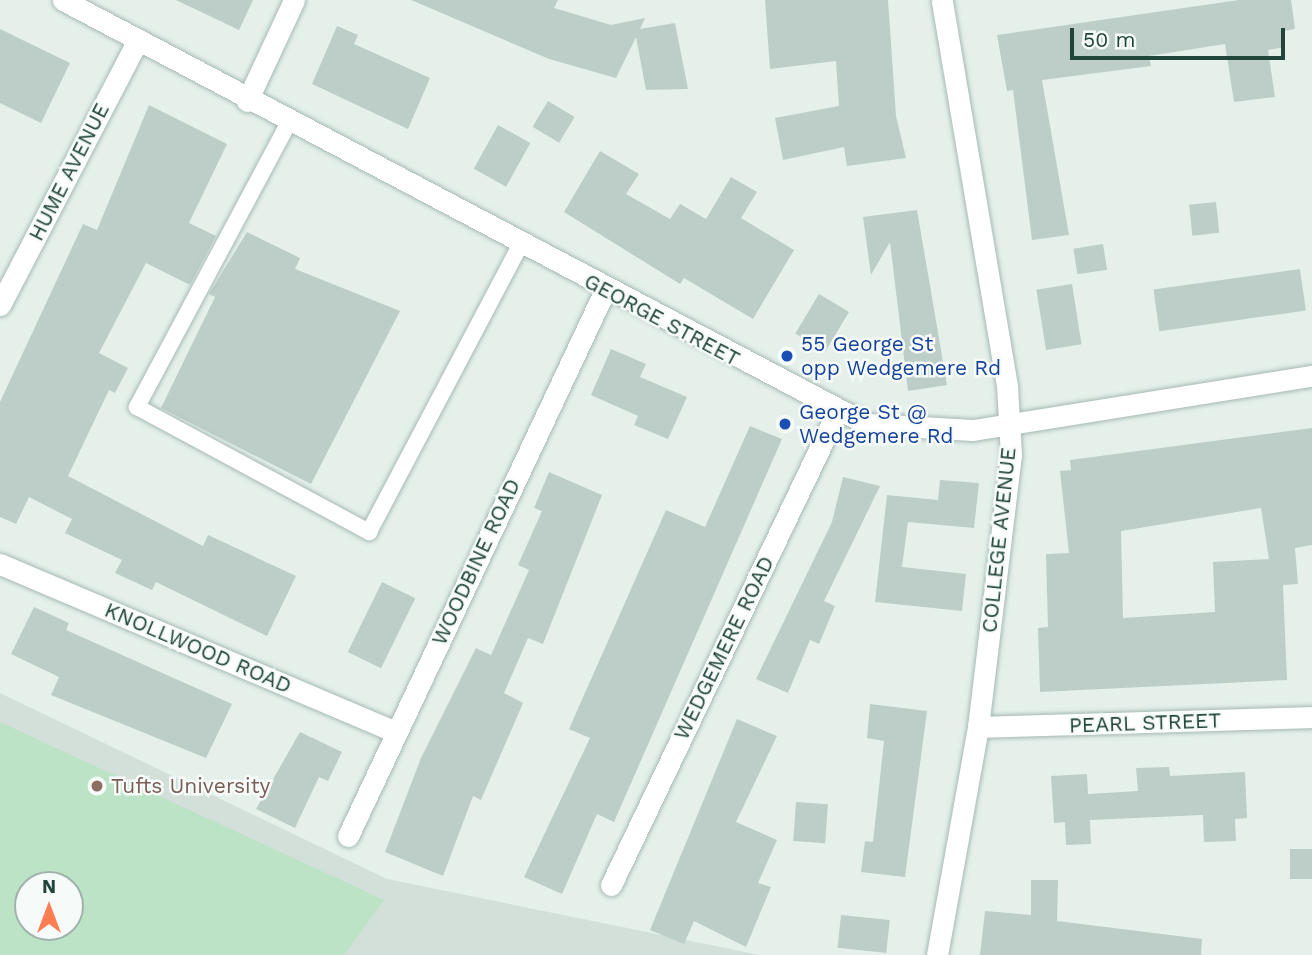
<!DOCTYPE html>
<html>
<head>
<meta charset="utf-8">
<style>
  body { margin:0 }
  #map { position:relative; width:1312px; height:955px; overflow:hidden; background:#e5f0eb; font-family:"Work Sans",sans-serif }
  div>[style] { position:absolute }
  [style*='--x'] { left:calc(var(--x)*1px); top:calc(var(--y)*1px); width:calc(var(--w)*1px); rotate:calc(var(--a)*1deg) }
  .built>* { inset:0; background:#d3e0da }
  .green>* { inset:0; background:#bce3c6 }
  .building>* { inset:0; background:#bccec7; transform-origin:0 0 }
  .roads { filter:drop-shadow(0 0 2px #a6b9b3) drop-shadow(0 0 2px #a6b9b3) }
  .lane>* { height:16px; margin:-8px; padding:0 8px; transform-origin:8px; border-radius:8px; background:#fff }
  .street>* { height:21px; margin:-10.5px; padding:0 10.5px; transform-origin:10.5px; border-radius:10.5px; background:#fff }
  .secondary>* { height:21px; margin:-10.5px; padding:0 10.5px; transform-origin:10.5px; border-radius:10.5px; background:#fff }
  .dots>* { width:19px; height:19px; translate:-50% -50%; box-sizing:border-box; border:4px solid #f6fbf9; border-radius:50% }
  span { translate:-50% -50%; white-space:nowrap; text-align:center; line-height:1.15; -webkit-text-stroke:5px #f6fbf9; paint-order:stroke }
  .street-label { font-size:21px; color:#21443b }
  .transit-label { font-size:21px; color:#164399 }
  .left { translate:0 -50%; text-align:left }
  .education-label { font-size:21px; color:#785e54 }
  .north { position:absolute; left:14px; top:871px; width:70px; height:70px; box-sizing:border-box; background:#f6fbf9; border:2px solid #a1b2ad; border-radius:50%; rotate:0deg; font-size:19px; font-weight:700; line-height:28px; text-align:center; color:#21443b }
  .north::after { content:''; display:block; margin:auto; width:24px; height:32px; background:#ff7d53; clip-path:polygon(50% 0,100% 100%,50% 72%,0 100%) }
  .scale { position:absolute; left:1070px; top:28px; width:215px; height:32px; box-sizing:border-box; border:4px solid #21443b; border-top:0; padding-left:9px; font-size:21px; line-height:24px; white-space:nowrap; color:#21443b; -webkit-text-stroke:5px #f6fbf9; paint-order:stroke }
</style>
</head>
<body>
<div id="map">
  <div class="built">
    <i style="clip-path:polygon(evenodd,0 693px,387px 879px,760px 955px,0 955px,0 693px,28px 885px,70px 885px,70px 927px,28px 927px,28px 885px)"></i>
  </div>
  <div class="green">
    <i style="clip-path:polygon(evenodd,0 722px,384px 900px,344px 955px,0 955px,0 722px,28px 885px,70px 885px,70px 927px,28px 927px,28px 885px)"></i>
  </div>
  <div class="building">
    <i style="clip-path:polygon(176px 0,253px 0,239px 30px)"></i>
    <i style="clip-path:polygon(411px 0,558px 0,554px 8px,611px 25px,645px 18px,640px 29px,675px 23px,688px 89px,646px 90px,636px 37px,616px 78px,549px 59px)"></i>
    <i style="clip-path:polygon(765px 0,888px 0,896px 116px,906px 158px,847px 166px,844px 147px,783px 160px,775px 118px,839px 106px,836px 61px,770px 69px)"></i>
    <i style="clip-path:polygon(1239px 0,1291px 0,1295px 29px,1283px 31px,1285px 47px,1268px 50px,1275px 97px,1234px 102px,1225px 44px,1149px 56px,1151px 66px,1042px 80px,1069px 235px,1032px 240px,1013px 90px,1007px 91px,997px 35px)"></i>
    <i style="clip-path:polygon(337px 26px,358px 35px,354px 44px,430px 78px,408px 129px,312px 84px)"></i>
    <i style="clip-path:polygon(0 29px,70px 63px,41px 123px,0 103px)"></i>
    <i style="left:548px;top:101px;width:31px;height:30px;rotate:31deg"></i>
    <i style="clip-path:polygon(149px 105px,227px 144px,189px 223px,216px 236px,190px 285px,146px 263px,99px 353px,128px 368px,115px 393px,109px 390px,68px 476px,203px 546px,208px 535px,296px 576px,267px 636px,156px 582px,152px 590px,115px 573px,122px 560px,65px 533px,72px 519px,29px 497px,16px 524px,0 517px,0 402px,83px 224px,97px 230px)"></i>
    <i style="left:498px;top:125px;width:37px;height:50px;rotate:29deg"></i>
    <i style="clip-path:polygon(600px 151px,639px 174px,626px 194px,670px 219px,680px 204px,706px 219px,731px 177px,757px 192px,741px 218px,794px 250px,753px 319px,684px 278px,680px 284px,564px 212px)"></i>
    <i style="left:1216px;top:202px;width:31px;height:27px;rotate:84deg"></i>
    <i style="clip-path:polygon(917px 210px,947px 385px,908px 391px,890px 242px,871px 275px,863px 217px)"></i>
    <i style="clip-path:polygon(247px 232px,300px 258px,295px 269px,400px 311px,311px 484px,161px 408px,215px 297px,209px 294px)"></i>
    <i style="left:1103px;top:244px;width:26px;height:30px;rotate:81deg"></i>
    <i style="left:1300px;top:269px;width:42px;height:148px;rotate:82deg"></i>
    <i style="left:1072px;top:284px;width:61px;height:36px;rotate:81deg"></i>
    <i style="left:819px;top:294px;width:35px;height:46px;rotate:31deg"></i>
    <i style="clip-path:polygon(611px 349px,646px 364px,640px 377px,687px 397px,668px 439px,634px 425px,638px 416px,591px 395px)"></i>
    <i style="clip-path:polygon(750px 426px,782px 439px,614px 822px,597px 814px,562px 894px,524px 877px,590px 738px,569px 729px,666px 510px,705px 527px)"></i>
    <i style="clip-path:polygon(evenodd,1312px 428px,1312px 545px,1295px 548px,1298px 584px,1283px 585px,1287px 680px,1040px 692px,1038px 628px,1048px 627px,1046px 554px,1069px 553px,1060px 471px,1071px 470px,1070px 460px,1312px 428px,1261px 508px,1269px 559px,1213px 562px,1215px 612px,1123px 618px,1121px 531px,1261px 508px)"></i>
    <i style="clip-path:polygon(549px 472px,602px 495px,543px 644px,528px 638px,504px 693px,523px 703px,481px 800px,473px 796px,443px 876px,385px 852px,421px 758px,476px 648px,491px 655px,529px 570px,518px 565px,542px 511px,534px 508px)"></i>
    <i style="clip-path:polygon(843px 477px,880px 486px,824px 601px,835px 606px,819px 644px,810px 640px,788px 693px,756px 679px,832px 522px)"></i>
    <i style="clip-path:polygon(940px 480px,979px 483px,974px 528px,908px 522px,902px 567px,966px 574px,962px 611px,875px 602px,887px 495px,938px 500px)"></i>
    <i style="left:382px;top:582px;width:37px;height:78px;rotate:26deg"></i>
    <i style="clip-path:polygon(34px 607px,69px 623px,66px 630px,232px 704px,206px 758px,51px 695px,59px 677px,11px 654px)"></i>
    <i style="clip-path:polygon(870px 704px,927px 711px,905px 877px,861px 872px,865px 841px,873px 842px,884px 741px,867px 738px)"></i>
    <i style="clip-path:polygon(737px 719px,777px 736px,736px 822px,777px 840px,758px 883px,771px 887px,746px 947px,694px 921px,684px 944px,650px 930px)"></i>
    <i style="clip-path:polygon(300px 732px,342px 752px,328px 781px,319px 777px,295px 828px,256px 809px)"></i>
    <i style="clip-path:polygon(1169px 767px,1170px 776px,1245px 772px,1247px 818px,1235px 819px,1236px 841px,1204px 842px,1203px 815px,1090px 820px,1091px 844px,1066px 845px,1065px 822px,1054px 823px,1051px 776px,1087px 774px,1088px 794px,1138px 791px,1136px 768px)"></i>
    <i style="left:796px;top:802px;width:32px;height:39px;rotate:4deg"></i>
    <i style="left:1312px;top:849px;width:30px;height:22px;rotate:90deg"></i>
    <i style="clip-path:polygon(1031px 880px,1058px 880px,1057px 921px,1202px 939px,1201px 955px,980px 955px,985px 911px,1031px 915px)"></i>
    <i style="left:841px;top:915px;width:49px;height:33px;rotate:6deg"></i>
  </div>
  <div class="roads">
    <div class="lane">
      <i style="--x:288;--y:124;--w:321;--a:118.1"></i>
      <i style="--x:137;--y:407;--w:264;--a:28.3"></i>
      <i style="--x:369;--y:532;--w:324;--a:-62.2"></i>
    </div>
    <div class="street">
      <i style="--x:247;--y:101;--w:111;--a:-65"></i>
      <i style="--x:0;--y:305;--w:299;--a:-62.5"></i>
      <i style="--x:0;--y:564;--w:430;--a:23"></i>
      <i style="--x:978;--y:727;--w:334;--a:-1.7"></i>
      <i style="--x:348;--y:836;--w:603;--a:-64.79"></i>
      <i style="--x:611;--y:885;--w:524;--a:-64.46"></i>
    </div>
    <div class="secondary">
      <i style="--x:63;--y:0;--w:909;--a:27.81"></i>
      <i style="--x:867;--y:424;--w:106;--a:3.2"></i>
      <i style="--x:973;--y:430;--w:343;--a:-9.1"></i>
      <i style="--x:937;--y:955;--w:232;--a:-79.8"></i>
      <i style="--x:978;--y:727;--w:274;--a:-83.1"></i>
      <i style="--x:1011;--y:455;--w:69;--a:-93.3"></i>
      <i style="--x:1007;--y:386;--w:391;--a:-99.6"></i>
    </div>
  </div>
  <div class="dots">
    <i style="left:787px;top:356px;background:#1a4fb4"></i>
    <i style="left:785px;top:424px;background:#1a4fb4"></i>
    <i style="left:97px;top:786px;background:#8d6e63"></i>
  </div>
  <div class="street-label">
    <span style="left:69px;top:172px;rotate:-63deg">HUME AVENUE</span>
    <span style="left:662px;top:320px;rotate:28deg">GEORGE STREET</span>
    <span style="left:999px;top:540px;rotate:-84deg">COLLEGE AVENUE</span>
    <span style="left:476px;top:562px;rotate:-65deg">WOODBINE ROAD</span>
    <span style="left:198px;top:648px;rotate:23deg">KNOLLWOOD ROAD</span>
    <span style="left:724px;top:648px;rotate:-64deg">WEDGEMERE ROAD</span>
    <span style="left:1145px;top:723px;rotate:-2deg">PEARL STREET</span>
  </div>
  <div class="transit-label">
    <span class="left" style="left:801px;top:356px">55 George St<br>opp Wedgemere Rd</span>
    <span class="left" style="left:799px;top:424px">George St @<br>Wedgemere Rd</span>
  </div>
  <div class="education-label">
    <span class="left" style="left:111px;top:786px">Tufts University</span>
  </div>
  <div class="north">N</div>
  <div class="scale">50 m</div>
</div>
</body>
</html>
